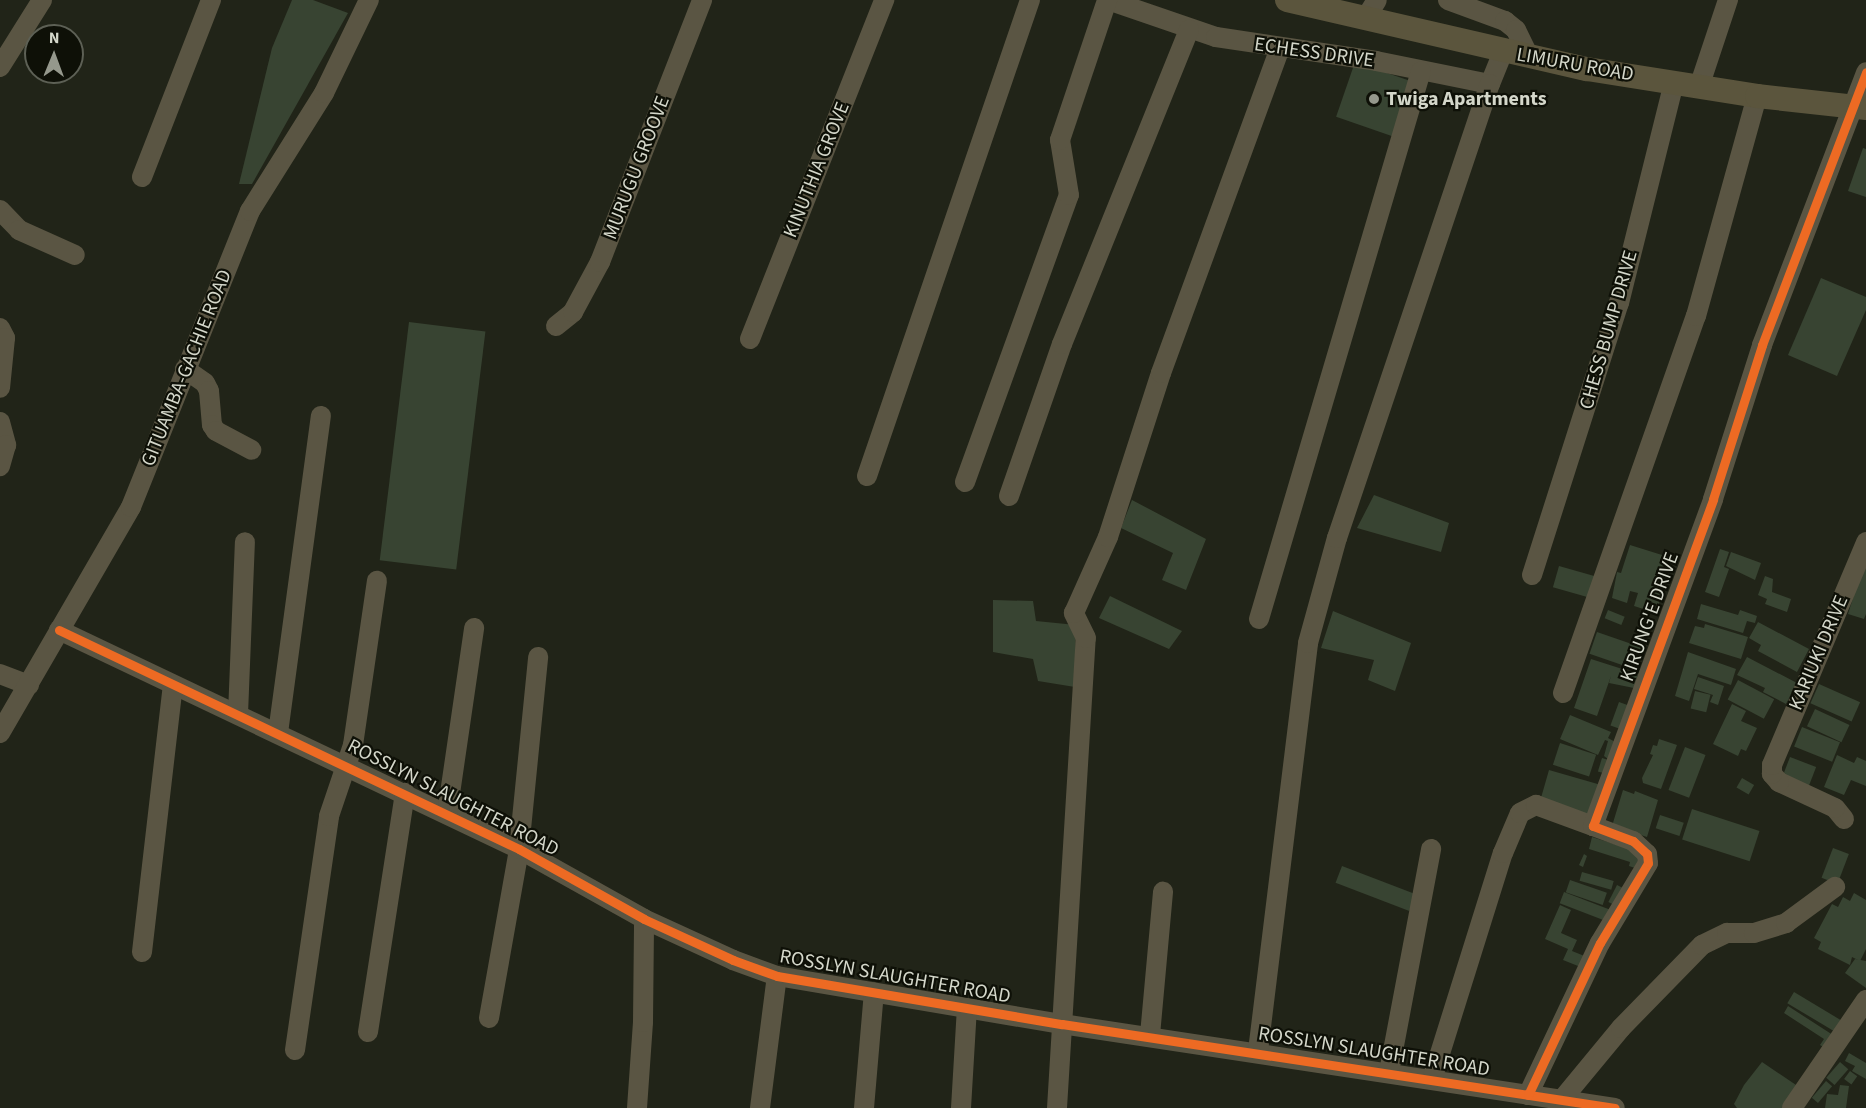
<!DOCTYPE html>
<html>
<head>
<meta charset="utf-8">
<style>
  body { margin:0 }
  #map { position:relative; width:1866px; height:1108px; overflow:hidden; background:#212418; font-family:"Source Sans 3",sans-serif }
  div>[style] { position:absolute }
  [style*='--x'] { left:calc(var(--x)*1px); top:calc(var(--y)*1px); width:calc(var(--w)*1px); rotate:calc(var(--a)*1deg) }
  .building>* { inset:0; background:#384432; transform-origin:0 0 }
  .minor>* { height:20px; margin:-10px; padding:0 10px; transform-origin:10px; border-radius:10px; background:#5a5543 }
  .major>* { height:24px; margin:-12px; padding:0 12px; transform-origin:12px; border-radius:12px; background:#5b553d }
  .cycleway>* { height:9px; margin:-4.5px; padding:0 4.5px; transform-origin:4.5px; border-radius:4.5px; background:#ed6a23 }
  .dots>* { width:16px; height:16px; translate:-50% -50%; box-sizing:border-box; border:3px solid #0e1007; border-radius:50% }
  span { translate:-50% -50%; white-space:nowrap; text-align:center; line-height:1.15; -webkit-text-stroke:4.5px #0e1007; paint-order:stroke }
  .street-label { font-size:20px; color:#d4d7ca }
  .poi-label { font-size:20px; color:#d4d7ca; font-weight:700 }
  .left { translate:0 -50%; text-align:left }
  .north { position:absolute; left:24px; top:24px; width:60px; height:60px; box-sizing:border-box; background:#0e1007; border:2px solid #5d6055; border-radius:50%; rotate:1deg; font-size:16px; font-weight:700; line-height:24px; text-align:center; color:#d4d7ca }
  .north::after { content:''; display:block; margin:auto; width:21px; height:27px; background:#95988c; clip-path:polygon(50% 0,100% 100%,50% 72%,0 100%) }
</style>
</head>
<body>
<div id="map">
  <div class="building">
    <i style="clip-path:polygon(292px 0,313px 0,348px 13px,252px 184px,239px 184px,272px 48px)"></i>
    <i style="left:1355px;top:62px;width:61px;height:58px;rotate:19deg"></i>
    <i style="clip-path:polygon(1863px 148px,1866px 149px,1866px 197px,1848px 191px)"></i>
    <i style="clip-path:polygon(1821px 278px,1866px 297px,1866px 310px,1837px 376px,1788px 355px)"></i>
    <i style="left:409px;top:322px;width:77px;height:240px;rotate:7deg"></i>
    <i style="clip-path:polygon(1374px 495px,1449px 523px,1441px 552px,1357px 528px)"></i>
    <i style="clip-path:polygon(1132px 500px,1206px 539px,1186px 590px,1162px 580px,1173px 553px,1121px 528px)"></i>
    <i style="clip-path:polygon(1630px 545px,1662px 555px,1660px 561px,1671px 565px,1656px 613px,1634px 606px,1638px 593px,1630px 591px,1627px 603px,1612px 598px,1617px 572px,1621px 573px)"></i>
    <i style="clip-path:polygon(1720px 549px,1729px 552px,1724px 567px,1729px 569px,1719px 597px,1705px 592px)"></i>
    <i style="clip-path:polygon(1731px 552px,1761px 563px,1755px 580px,1726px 566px)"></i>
    <i style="clip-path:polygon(1866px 557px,1866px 614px,1864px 619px,1848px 614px)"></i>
    <i style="left:1559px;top:566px;width:43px;height:22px;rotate:16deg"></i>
    <i style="clip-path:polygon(1765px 576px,1773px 579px,1772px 592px,1791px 599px,1787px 612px,1765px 604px,1767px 599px,1758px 595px)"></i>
    <i style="clip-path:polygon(1110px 596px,1182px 631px,1169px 649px,1099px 618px)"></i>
    <i style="clip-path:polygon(993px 600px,1033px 601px,1036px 621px,1076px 625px,1075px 687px,1038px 681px,1033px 659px,993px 652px)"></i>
    <i style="clip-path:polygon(1701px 604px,1738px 615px,1740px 610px,1757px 616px,1755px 623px,1747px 621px,1743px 633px,1697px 619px)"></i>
    <i style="left:1608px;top:610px;width:18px;height:9px;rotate:22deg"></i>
    <i style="clip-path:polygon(1333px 611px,1411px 643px,1395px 691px,1368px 680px,1374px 660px,1321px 648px)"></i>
    <i style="clip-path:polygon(1758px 622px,1809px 649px,1797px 672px,1758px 651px,1761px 645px,1749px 638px)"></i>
    <i style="clip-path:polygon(1705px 624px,1748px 637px,1741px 659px,1689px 643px,1695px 626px,1704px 628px)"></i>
    <i style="left:1597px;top:632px;width:49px;height:23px;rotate:19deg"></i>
    <i style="clip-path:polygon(1688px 652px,1736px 669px,1731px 685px,1698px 674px,1689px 701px,1675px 696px)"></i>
    <i style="clip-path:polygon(1747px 657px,1797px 683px,1786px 704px,1763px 692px,1765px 688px,1737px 675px)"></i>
    <i style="clip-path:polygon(1591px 659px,1638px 674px,1634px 688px,1609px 683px,1611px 676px,1597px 716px,1574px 708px)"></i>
    <i style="clip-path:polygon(1698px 677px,1724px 686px,1718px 705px,1710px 702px,1713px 695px,1694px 689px)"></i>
    <i style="left:1738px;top:680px;width:41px;height:22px;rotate:28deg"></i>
    <i style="left:1819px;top:684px;width:45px;height:21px;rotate:24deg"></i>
    <i style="left:1695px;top:691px;width:16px;height:18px;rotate:14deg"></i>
    <i style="left:1619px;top:702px;width:12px;height:25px;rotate:20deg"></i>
    <i style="clip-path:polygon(1732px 704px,1746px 711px,1741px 721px,1757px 728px,1746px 751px,1741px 749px,1738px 756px,1713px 744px)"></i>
    <i style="left:1815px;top:709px;width:38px;height:19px;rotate:25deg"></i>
    <i style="clip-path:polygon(1570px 715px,1611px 732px,1608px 738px,1617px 743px,1608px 759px,1604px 756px,1608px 741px,1605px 740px,1598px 755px,1560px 739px)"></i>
    <i style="left:1802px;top:727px;width:41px;height:21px;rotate:22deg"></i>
    <i style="clip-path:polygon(1659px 739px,1677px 745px,1661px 789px,1643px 783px,1642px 778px,1653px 755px,1650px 754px,1653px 745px,1657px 746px)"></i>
    <i style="left:1560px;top:743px;width:38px;height:23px;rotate:18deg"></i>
    <i style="left:1685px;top:747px;width:22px;height:46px;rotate:21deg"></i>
    <i style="clip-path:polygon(1837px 755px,1854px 763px,1857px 757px,1866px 761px,1866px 786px,1851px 780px,1844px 795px,1824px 787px)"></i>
    <i style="left:1790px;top:757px;width:28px;height:26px;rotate:21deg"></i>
    <i style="left:1602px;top:758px;width:10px;height:14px;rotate:17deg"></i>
    <i style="left:1549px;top:770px;width:56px;height:32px;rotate:16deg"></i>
    <i style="left:1742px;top:778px;width:14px;height:11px;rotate:30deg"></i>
    <i style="clip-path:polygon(1623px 790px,1634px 794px,1635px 791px,1658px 800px,1647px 837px,1612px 826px)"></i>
    <i style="left:1692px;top:809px;width:71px;height:32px;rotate:18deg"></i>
    <i style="left:1660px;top:815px;width:25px;height:14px;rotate:18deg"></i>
    <i style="clip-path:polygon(1592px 837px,1646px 854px,1641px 870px,1629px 866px,1630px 862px,1589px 849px)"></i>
    <i style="left:1833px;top:848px;width:17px;height:32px;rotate:21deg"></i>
    <i style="clip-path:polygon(1584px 854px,1587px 856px,1583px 867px,1579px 865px)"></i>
    <i style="left:1342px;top:866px;width:79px;height:18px;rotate:21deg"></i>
    <i style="left:1582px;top:872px;width:33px;height:9px;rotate:16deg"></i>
    <i style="left:1570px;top:880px;width:39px;height:13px;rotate:19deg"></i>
    <i style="left:1617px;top:885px;width:11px;height:19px;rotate:27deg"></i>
    <i style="left:1564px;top:892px;width:55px;height:12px;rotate:21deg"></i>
    <i style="clip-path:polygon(1854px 893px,1866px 900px,1866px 949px,1860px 961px,1852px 957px,1850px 965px,1818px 949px,1821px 942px,1814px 938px,1832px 904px,1838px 907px,1843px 897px,1850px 901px)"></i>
    <i style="clip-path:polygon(1560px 905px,1571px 910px,1561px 933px,1577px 940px,1572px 951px,1587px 957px,1583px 968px,1563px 960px,1568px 949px,1545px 939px)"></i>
    <i style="clip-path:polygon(1855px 959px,1866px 961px,1866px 988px,1845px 973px)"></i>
    <i style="left:1794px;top:992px;width:61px;height:13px;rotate:31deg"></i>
    <i style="clip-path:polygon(1788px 1006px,1836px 1037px,1828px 1050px,1820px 1045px,1824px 1039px,1784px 1013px)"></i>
    <i style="clip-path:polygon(1849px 1053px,1866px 1063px,1866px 1079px,1852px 1071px,1855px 1066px,1845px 1061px)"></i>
    <i style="clip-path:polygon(1762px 1062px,1799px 1087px,1785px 1108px,1737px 1108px,1734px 1104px,1744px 1085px)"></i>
    <i style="left:1840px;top:1062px;width:11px;height:21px;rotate:41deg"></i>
    <i style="left:1850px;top:1071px;width:9px;height:10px;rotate:36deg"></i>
    <i style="left:1826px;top:1081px;width:8px;height:22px;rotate:40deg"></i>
    <i style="clip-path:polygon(1840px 1085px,1849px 1086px,1846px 1108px,1825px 1108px,1827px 1094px,1838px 1095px)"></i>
  </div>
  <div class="minor">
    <i style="--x:1108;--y:0;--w:114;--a:18.9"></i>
    <i style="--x:1216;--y:37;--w:162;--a:8.5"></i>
    <i style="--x:1376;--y:61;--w:116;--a:11.4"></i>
    <i style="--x:1490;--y:84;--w:35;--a:-68"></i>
    <i style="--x:1448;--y:0;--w:61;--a:20.2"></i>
    <i style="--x:1505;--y:21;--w:14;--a:39"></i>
    <i style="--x:1516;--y:30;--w:30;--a:64"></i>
    <i style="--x:1365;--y:19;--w:22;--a:-58"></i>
    <i style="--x:0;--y:67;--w:79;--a:-57.9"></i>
    <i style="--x:1699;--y:87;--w:92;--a:-71.6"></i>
    <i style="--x:142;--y:177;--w:190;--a:-68.7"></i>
    <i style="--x:0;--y:210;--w:28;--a:46"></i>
    <i style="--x:19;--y:230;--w:61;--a:24.1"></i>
    <i style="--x:556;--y:326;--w:22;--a:-39"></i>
    <i style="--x:573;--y:312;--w:57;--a:-61.6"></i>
    <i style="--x:600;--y:262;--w:281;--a:-68.7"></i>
    <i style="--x:0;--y:328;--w:11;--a:63"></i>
    <i style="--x:5;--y:338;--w:50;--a:95.7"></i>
    <i style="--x:750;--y:339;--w:365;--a:-68.4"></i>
    <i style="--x:185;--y:369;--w:24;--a:35"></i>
    <i style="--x:205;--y:383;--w:9;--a:63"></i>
    <i style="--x:209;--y:391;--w:34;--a:85"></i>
    <i style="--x:212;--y:425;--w:7;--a:56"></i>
    <i style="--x:216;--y:431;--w:40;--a:28"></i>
    <i style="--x:0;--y:422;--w:24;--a:75"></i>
    <i style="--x:6;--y:445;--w:22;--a:106"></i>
    <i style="--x:867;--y:476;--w:503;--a:-71.1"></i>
    <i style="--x:965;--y:482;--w:305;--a:-70.1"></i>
    <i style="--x:1069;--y:195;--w:56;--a:-99.3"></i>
    <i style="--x:1060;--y:140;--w:148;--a:-71.4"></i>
    <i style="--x:1009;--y:496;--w:161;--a:-70.8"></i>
    <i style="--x:1062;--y:344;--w:339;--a:-68"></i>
    <i style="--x:1532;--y:575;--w:286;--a:-72.3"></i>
    <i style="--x:1619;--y:303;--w:227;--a:-76"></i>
    <i style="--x:1259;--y:619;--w:571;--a:-73.53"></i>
    <i style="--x:59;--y:630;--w:509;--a:25.46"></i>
    <i style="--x:519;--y:849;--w:143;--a:29.2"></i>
    <i style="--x:644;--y:919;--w:98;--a:24.7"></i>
    <i style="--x:733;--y:960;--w:47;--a:20"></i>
    <i style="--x:777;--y:976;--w:289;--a:9.6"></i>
    <i style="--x:1062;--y:1024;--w:559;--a:8.64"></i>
    <i style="--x:0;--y:674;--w:31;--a:21"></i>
    <i style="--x:1563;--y:693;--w:400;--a:-70.6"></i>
    <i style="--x:1696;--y:316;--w:228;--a:-74.5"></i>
    <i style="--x:238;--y:714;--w:172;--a:-87.7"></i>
    <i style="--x:0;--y:733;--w:261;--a:-59.9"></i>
    <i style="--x:131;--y:507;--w:319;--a:-68.1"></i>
    <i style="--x:250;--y:211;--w:139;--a:-57.9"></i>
    <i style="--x:324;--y:93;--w:103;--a:-64.2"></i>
    <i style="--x:278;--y:733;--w:320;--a:-82.3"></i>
    <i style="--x:447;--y:814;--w:188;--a:-81.7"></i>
    <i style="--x:1844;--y:819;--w:14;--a:-129"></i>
    <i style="--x:1835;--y:808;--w:62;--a:-155.1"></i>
    <i style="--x:1779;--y:782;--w:11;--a:-131"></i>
    <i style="--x:1772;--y:774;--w:9;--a:-90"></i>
    <i style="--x:1772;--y:765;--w:242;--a:-67.1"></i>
    <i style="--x:142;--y:952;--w:268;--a:-83.4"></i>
    <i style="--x:489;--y:1018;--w:172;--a:-79.9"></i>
    <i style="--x:519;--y:849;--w:193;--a:-84.3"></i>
    <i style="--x:368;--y:1032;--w:242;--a:-81.2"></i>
    <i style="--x:1150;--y:1035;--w:144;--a:-84.8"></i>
    <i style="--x:295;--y:1050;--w:236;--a:-81.7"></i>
    <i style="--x:329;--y:816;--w:75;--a:-71.3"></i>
    <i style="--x:353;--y:745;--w:166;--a:-81.7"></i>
    <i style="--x:1258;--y:1051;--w:411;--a:-83"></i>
    <i style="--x:1308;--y:643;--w:109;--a:-74.6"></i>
    <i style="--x:1337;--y:538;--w:479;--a:-71.4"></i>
    <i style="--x:1389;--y:1072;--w:227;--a:-79.3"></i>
    <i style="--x:1432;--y:1079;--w:237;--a:-72.6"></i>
    <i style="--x:1503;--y:853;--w:43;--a:-67"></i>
    <i style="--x:1520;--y:813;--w:18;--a:-27"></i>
    <i style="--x:1536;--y:805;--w:61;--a:20.2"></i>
    <i style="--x:1528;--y:1095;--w:168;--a:-64.7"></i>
    <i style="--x:1600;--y:943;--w:93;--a:-59"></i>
    <i style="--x:1648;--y:863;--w:9;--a:-96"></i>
    <i style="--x:1647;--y:854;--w:19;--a:-137"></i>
    <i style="--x:1633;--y:841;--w:43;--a:-159.4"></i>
    <i style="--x:1593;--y:826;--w:348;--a:-69.8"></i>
    <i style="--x:1713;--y:499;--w:162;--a:-72.3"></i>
    <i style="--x:1762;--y:345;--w:292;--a:-69.1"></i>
    <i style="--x:1564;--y:1097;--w:89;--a:-50.4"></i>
    <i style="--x:1621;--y:1028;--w:116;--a:-45.7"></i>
    <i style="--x:1702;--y:945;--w:28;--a:-26"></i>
    <i style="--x:1727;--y:933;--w:27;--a:0"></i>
    <i style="--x:1754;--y:933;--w:34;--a:-17"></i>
    <i style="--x:1786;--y:923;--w:61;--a:-36.3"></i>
    <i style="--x:637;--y:1108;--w:86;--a:-86"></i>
    <i style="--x:643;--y:1022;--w:103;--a:-89.4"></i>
    <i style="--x:760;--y:1108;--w:133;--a:-82.7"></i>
    <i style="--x:864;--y:1108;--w:116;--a:-85.1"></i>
    <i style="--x:961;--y:1108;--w:100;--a:-86.6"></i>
    <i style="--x:1057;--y:1108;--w:471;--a:-86.5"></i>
    <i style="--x:1086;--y:638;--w:28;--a:-116"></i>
    <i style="--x:1074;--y:613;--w:83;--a:-65.9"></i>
    <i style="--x:1108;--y:537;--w:172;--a:-72.1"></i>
    <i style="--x:1161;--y:373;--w:346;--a:-69.9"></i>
    <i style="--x:1792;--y:1108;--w:131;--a:-55.6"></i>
  </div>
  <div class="major">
    <i style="--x:1287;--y:0;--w:308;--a:13"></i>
    <i style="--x:1587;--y:69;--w:172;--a:9"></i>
    <i style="--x:1757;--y:96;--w:110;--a:6.3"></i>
  </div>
  <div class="cycleway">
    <i style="--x:59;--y:630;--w:509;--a:25.46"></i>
    <i style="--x:519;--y:849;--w:143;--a:29.2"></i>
    <i style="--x:644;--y:919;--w:98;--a:24.7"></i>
    <i style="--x:733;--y:960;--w:47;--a:20"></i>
    <i style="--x:777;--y:976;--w:289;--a:9.6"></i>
    <i style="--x:1062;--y:1024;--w:559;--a:8.64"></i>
    <i style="--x:1528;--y:1095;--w:168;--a:-64.7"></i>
    <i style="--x:1600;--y:943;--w:93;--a:-59"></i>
    <i style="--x:1648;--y:863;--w:9;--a:-96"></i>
    <i style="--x:1647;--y:854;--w:19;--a:-137"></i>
    <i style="--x:1633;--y:841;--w:43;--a:-159.4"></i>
    <i style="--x:1593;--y:826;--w:348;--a:-69.8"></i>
    <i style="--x:1713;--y:499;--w:162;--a:-72.3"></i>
    <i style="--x:1762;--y:345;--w:292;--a:-69.1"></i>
  </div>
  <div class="dots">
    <i style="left:1374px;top:99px;background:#95988c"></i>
  </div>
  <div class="street-label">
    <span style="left:1314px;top:53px;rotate:8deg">ECHESS DRIVE</span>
    <span style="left:1575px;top:65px;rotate:10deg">LIMURU ROAD</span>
    <span style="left:637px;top:168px;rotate:-69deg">MURUGU GROOVE</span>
    <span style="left:817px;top:170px;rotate:-68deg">KINUTHIA GROVE</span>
    <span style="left:1609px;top:330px;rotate:-74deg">CHESS BUMP DRIVE</span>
    <span style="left:187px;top:368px;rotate:-68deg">GITUAMBA-GACHIE ROAD</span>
    <span style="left:1650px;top:617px;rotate:-70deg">KIRUNG'E DRIVE</span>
    <span style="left:1819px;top:653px;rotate:-67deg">KARIUKI DRIVE</span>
    <span style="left:453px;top:798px;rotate:27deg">ROSSLYN SLAUGHTER ROAD</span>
    <span style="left:895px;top:977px;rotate:10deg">ROSSLYN SLAUGHTER ROAD</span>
    <span style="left:1374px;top:1052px;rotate:9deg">ROSSLYN SLAUGHTER ROAD</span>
  </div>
  <div class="poi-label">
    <span class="left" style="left:1386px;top:99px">Twiga Apartments</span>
  </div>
  <div class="north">N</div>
</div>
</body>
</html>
